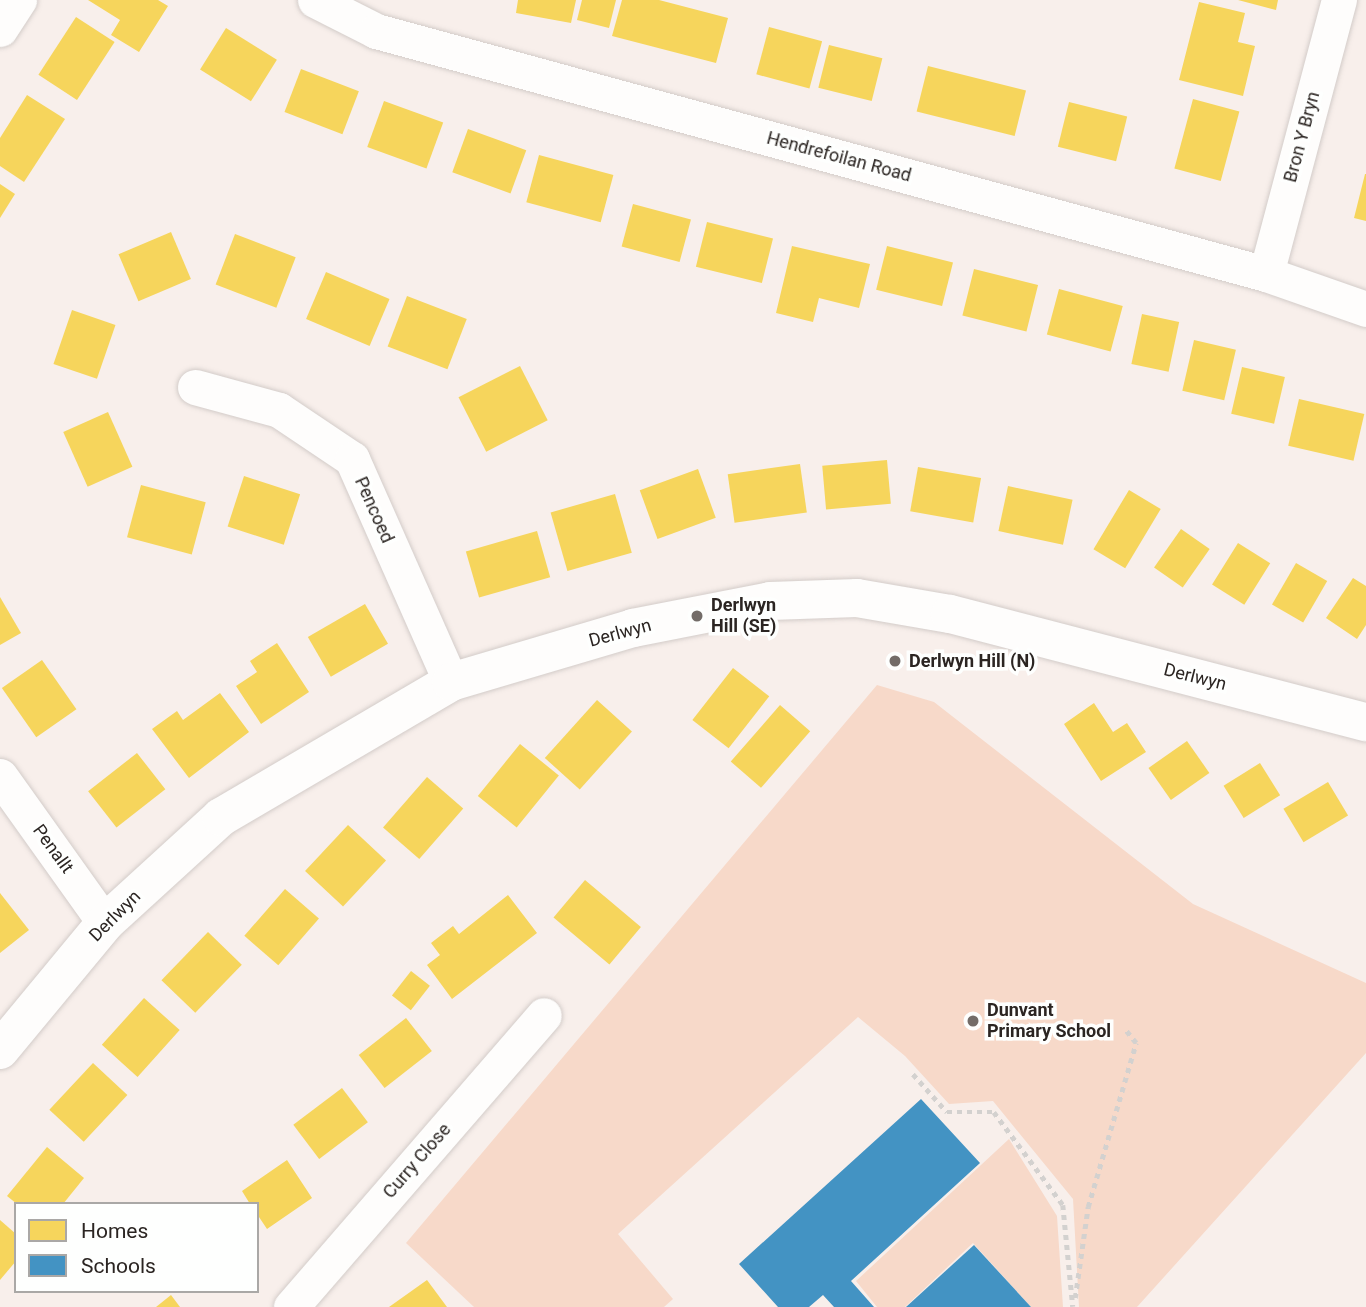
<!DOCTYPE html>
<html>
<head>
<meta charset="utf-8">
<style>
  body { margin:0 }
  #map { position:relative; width:1366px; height:1307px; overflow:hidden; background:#f8efeb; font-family:Roboto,sans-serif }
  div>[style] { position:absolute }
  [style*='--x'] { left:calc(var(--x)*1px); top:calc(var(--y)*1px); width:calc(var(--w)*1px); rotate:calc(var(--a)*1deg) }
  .green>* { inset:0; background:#f7d9c9 }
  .homes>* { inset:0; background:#f6d55c; transform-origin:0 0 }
  .schools>* { inset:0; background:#4393c3 }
  .path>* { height:4.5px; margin-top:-2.25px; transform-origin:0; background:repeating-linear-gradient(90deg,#d3d1cf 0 5px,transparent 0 10px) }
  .roads { filter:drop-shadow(0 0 2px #d3ccc9) drop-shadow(0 0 2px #d3ccc9) }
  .minor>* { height:35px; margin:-17.5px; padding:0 17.5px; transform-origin:17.5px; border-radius:17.5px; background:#fefdfc }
  .tertiary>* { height:38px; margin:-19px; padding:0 19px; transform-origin:19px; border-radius:19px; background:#fefdfc }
  .dots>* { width:19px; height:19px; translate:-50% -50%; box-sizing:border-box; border:4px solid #fefffe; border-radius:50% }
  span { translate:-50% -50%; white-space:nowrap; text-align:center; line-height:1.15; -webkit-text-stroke:7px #fefffe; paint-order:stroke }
  .street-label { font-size:18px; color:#2b2522 }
  .poi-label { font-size:18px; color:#2b2522; font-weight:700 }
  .left { translate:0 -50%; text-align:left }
  .legend { position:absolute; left:14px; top:1202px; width:245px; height:91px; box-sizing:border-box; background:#fefffe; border:2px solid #aaa8a6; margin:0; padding:9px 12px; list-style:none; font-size:21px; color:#2b2522 }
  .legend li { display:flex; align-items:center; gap:14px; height:35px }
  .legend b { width:35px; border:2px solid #aaa8a6 }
</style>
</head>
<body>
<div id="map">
  <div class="green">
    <i style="clip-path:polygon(877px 685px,934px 702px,1193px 904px,1366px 983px,1366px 1053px,1137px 1307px,1079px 1307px,1073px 1199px,993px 1101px,949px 1104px,905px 1056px,858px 1017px,618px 1234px,673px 1299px,664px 1307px,474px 1307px,406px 1243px)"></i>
    <i style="clip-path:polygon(1009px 1139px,1057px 1216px,1063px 1307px,1031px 1307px,973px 1243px,905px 1307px,877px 1307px,856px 1281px)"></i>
  </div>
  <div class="homes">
    <i style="clip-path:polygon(88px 0,158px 0,168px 6px,139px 52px,111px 35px,120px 20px)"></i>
    <i style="clip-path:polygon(518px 0,576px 0,571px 23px,516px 13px)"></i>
    <i style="clip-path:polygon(582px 0,616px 0,609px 28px,577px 20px)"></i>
    <i style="clip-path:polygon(622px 0,659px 0,728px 18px,716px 63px,612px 36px)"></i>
    <i style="clip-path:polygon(1238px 0,1278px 0,1276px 10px)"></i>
    <i style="clip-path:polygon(1199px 2px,1245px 13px,1238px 42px,1255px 46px,1243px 96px,1179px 80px)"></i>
    <i style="left:76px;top:17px;width:46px;height:69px;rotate:33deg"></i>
    <i style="left:769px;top:27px;width:55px;height:49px;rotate:15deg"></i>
    <i style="left:226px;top:28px;width:60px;height:49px;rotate:32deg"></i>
    <i style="left:829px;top:45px;width:55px;height:44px;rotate:14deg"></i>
    <i style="left:928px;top:66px;width:101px;height:47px;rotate:14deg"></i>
    <i style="left:301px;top:69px;width:62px;height:46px;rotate:21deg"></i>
    <i style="clip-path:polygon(27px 95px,65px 119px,24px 182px,0 166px,0 138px)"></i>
    <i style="left:1193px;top:99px;width:48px;height:72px;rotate:15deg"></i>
    <i style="left:384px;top:101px;width:63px;height:49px;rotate:20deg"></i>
    <i style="left:1069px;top:102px;width:60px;height:46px;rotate:14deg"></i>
    <i style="left:468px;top:129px;width:62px;height:46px;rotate:20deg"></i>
    <i style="left:539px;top:155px;width:77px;height:49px;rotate:15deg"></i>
    <i style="clip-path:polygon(1365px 174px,1366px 174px,1366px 221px,1354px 218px)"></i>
    <i style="clip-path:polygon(0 184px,15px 194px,0 218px)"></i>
    <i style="left:633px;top:204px;width:60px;height:44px;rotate:15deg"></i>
    <i style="left:707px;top:222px;width:68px;height:46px;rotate:14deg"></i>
    <i style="left:171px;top:232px;width:51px;height:57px;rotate:67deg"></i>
    <i style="left:235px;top:234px;width:65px;height:54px;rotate:21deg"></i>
    <i style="clip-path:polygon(792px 246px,870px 264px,859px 308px,819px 298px,813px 322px,776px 313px)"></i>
    <i style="left:887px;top:246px;width:68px;height:45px;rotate:14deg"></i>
    <i style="left:974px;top:269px;width:66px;height:48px;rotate:14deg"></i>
    <i style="left:326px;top:272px;width:69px;height:51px;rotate:23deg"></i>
    <i style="left:1059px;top:289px;width:66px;height:47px;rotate:15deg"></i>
    <i style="left:407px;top:296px;width:64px;height:54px;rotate:21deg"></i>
    <i style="left:72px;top:310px;width:46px;height:57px;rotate:19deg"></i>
    <i style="left:1142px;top:314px;width:38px;height:51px;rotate:12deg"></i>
    <i style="left:1194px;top:340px;width:43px;height:52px;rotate:13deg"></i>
    <i style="left:520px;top:366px;width:61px;height:69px;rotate:63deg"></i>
    <i style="left:1242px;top:367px;width:44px;height:48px;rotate:13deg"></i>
    <i style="left:1299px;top:399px;width:67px;height:48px;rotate:13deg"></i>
    <i style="left:108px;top:412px;width:60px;height:49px;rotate:66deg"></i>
    <i style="left:887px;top:460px;width:44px;height:65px;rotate:85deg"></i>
    <i style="left:800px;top:464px;width:49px;height:73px;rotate:82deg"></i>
    <i style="left:918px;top:467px;width:64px;height:45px;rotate:10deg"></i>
    <i style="left:698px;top:469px;width:52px;height:62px;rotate:70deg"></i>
    <i style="left:244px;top:476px;width:59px;height:53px;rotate:18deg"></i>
    <i style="left:141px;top:485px;width:67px;height:54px;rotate:15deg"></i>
    <i style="left:1008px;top:486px;width:66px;height:46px;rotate:12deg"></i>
    <i style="left:1129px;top:490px;width:37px;height:69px;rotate:31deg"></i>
    <i style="left:615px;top:494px;width:61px;height:67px;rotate:74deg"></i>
    <i style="left:1181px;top:529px;width:35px;height:47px;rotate:35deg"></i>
    <i style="left:537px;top:531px;width:48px;height:74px;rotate:74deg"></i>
    <i style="left:1238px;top:543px;width:38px;height:49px;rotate:32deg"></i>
    <i style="left:1296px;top:563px;width:36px;height:48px;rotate:30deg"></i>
    <i style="clip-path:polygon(1353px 578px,1366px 586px,1366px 625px,1357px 639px,1326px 618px)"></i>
    <i style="clip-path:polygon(0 597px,21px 633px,0 645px)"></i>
    <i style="left:365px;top:604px;width:46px;height:66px;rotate:60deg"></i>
    <i style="clip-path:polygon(277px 643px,309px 692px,261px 724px,236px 686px,257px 672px,250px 661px)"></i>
    <i style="left:42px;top:660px;width:60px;height:49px;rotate:55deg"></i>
    <i style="left:733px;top:668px;width:46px;height:66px;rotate:38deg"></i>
    <i style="clip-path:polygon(220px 693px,249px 732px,189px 778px,152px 729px,177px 711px,183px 720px)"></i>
    <i style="left:597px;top:700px;width:47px;height:78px;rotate:42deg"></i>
    <i style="clip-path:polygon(1094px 703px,1113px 732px,1127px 723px,1146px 752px,1101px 781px,1064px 724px)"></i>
    <i style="left:780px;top:705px;width:40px;height:75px;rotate:41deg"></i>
    <i style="left:1187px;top:741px;width:39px;height:47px;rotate:55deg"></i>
    <i style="left:520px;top:744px;width:50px;height:67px;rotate:39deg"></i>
    <i style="left:137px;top:753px;width:46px;height:62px;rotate:52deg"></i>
    <i style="left:1260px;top:763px;width:38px;height:43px;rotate:58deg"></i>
    <i style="left:427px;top:777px;width:48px;height:67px;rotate:41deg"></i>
    <i style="left:1328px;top:782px;width:39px;height:52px;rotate:59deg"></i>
    <i style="left:348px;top:825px;width:52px;height:63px;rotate:43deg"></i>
    <i style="left:585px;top:880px;width:73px;height:49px;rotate:40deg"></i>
    <i style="left:285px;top:889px;width:45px;height:62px;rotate:41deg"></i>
    <i style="clip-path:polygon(0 893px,29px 930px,0 953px)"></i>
    <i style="clip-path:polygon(508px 895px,537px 933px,452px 999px,427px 965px,440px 955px,431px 943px,453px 926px,459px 934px)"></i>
    <i style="left:208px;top:932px;width:47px;height:67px;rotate:44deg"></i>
    <i style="left:411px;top:971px;width:24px;height:31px;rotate:38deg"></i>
    <i style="left:144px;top:998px;width:48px;height:63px;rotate:42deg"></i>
    <i style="left:406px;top:1018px;width:42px;height:60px;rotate:52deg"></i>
    <i style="left:93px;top:1063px;width:47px;height:64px;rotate:43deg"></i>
    <i style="left:342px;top:1088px;width:43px;height:61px;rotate:53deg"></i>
    <i style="clip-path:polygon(47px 1147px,84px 1178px,63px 1204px,17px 1204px,7px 1196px)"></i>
    <i style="clip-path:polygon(287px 1160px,312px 1198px,267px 1229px,257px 1214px,257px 1204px,250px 1204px,242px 1191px)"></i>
    <i style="clip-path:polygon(0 1220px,16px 1234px,16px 1261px,0 1280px)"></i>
    <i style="clip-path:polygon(427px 1280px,447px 1307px,389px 1307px)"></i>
    <i style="clip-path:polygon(171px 1295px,180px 1307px,156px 1307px)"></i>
  </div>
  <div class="schools">
    <i style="clip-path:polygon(921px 1099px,980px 1163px,851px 1281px,874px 1307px,834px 1307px,823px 1295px,809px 1307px,778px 1307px,739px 1264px)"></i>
    <i style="clip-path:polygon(974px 1245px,1031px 1307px,906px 1307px)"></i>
  </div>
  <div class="path">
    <i style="--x:913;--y:1074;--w:51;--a:48.2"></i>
    <i style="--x:947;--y:1112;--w:47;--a:0"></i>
    <i style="--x:994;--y:1112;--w:116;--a:53.4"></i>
    <i style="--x:1063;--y:1205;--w:102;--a:84.4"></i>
    <i style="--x:1075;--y:1298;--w:92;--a:-81.9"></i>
    <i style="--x:1088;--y:1207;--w:171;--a:-73.7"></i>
    <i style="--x:1136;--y:1043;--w:19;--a:-129"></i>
  </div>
  <div class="roads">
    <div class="minor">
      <i style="--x:315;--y:0;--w:68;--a:26.9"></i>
      <i style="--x:376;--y:31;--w:923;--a:15.27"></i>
      <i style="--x:1266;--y:274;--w:106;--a:19.3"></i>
      <i style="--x:0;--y:29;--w:35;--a:-57"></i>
      <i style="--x:1266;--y:274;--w:284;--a:-75.1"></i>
      <i style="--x:195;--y:387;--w:87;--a:15.3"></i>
      <i style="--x:279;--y:410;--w:88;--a:33.9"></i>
      <i style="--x:352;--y:459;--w:244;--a:66.1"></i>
      <i style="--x:0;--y:776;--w:181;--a:54.5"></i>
      <i style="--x:291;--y:1307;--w:386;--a:-49.1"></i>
    </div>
    <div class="tertiary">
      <i style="--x:0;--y:1050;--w:165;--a:-50.4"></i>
      <i style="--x:105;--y:923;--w:157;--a:-42.4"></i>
      <i style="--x:221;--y:817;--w:267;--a:-30.4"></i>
      <i style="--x:451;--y:682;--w:190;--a:-16.5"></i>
      <i style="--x:633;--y:628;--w:140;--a:-11.1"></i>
      <i style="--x:770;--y:601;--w:87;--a:-2"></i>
      <i style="--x:857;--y:598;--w:94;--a:9.8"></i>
      <i style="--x:950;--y:614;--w:430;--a:14.6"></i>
    </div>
  </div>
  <div class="dots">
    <i style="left:697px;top:616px;background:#736c68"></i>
    <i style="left:895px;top:661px;background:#736c68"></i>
    <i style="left:973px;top:1021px;background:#736c68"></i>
  </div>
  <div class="street-label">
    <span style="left:1302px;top:137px;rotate:-75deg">Bron Y Bryn</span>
    <span style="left:839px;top:157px;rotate:15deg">Hendrefoilan Road</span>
    <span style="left:374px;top:510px;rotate:66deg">Pencoed</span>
    <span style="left:620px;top:633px;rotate:-15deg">Derlwyn</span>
    <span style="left:1195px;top:677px;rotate:14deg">Derlwyn</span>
    <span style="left:53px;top:849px;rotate:54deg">Penallt</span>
    <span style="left:115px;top:916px;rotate:-45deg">Derlwyn</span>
    <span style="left:417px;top:1161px;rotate:-49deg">Curry Close</span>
  </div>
  <div class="poi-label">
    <span class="left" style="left:711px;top:616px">Derlwyn<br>Hill (SE)</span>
    <span class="left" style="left:909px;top:661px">Derlwyn Hill (N)</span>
    <span class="left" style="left:987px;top:1021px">Dunvant<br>Primary School</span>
  </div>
  <ul class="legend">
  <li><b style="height:19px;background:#f6d55c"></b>Homes</li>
  <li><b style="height:19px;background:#4393c3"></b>Schools</li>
  </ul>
</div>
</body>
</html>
